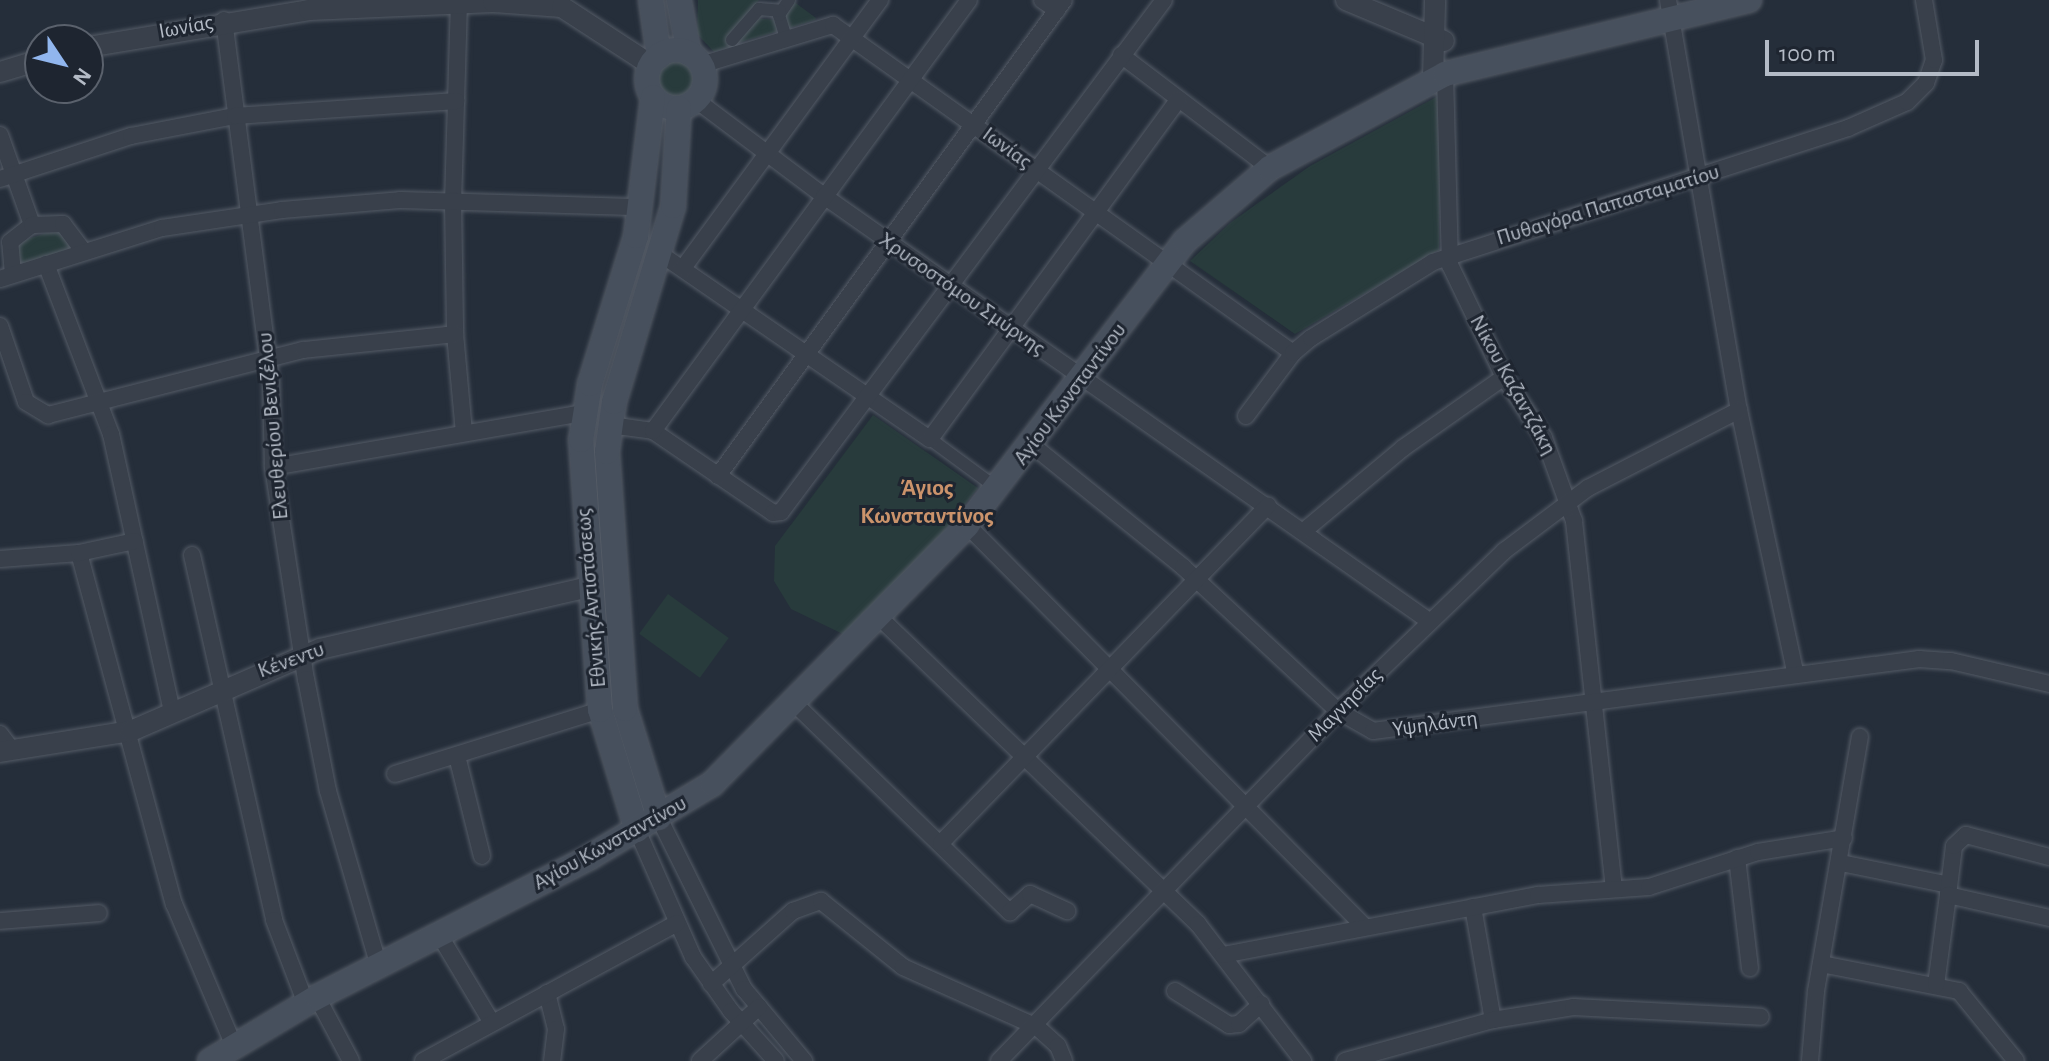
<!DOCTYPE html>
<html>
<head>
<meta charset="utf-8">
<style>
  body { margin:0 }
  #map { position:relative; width:2049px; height:1061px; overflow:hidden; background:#252e3a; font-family:"Alegreya Sans",sans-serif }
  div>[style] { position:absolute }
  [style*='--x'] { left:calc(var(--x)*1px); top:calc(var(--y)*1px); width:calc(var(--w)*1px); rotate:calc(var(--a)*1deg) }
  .green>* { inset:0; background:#283b3c; transform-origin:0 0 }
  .round { border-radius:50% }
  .roads { filter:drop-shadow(0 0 2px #545b66) drop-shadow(0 0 2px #545b66) }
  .pedestrian>* { height:12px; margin:-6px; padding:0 6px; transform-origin:6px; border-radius:6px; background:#39404b }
  .minor>* { height:16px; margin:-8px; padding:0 8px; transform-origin:8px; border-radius:8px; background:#39404b }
  .tertiary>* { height:20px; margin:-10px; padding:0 10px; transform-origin:10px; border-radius:10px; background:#39404b }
  .secondary>* { height:24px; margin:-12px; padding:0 12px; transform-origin:12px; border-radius:12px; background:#47505d }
  .secondary>.ring { margin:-12px; padding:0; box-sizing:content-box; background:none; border:24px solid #47505d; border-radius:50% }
  span { translate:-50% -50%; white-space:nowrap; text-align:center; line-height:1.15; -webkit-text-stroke:6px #1e2530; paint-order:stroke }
  .street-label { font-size:22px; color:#b4bbc6 }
  .neighbourhood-label { font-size:24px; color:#cb936b; font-weight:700 }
  .north { position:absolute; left:24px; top:24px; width:80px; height:80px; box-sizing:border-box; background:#1e2530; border:2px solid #5a616c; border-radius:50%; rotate:125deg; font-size:22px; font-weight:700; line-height:32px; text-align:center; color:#b4bbc6 }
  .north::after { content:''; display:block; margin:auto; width:28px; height:36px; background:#91b6ee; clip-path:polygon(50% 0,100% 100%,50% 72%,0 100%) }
  .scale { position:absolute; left:1765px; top:40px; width:214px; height:36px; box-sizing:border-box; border:4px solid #b4bbc6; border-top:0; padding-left:10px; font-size:24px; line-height:28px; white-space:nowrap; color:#b4bbc6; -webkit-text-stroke:6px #1e2530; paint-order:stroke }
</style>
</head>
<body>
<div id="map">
  <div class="green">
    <i style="clip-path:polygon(698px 0,759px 0,733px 31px,732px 47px,714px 52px,697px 34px)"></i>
    <i style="clip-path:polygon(793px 1px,816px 18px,815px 20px,786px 29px,782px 15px)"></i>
    <i style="clip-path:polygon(755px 18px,775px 20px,779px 31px,734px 44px)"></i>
    <i class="round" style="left:657px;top:61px;width:38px;height:38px"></i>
    <i style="clip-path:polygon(1440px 95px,1439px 250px,1295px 334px,1190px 261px,1230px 223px,1310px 166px)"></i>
    <i style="clip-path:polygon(56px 230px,66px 233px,75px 247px,18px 266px,18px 242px)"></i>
    <i style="clip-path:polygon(873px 415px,978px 488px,930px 549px,847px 636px,791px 609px,774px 581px,775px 546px)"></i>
    <i style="left:668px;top:594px;width:75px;height:49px;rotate:36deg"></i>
  </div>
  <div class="roads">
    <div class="pedestrian">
      <i style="--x:786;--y:38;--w:24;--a:-107"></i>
      <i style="--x:779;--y:15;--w:18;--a:-56"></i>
      <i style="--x:732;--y:40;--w:41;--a:-48.9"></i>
      <i style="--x:759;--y:9;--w:21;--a:5"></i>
      <i style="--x:930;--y:439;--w:84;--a:36.3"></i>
    </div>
    <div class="minor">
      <i style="--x:1042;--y:0;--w:18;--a:34"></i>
      <i style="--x:1668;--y:0;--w:416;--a:80.2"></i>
      <i style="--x:1739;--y:410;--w:268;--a:77.9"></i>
      <i style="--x:459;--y:1;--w:199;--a:91.7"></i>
      <i style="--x:453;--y:200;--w:134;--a:89.1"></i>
      <i style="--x:455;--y:334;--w:98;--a:84.8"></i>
      <i style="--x:224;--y:20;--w:365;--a:82.6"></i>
      <i style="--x:271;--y:382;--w:85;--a:88.7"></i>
      <i style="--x:273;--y:467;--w:215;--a:81.2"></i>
      <i style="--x:306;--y:679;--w:114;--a:78.9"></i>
      <i style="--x:328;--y:791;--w:183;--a:73.8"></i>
      <i style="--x:1121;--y:55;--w:187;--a:37.2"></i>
      <i style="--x:701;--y:65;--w:138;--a:-16.9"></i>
      <i style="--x:833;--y:25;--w:565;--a:35.49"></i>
      <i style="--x:1445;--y:74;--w:191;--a:88.5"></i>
      <i style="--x:1450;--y:265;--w:124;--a:64.3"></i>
      <i style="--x:1504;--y:377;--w:73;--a:56.7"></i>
      <i style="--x:1544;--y:438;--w:88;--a:70.1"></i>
      <i style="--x:1574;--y:521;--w:369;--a:83.8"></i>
      <i style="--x:696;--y:100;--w:160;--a:36.9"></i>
      <i style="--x:824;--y:196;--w:739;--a:35.09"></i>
      <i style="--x:0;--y:135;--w:96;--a:70.4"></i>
      <i style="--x:0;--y:179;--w:138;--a:-18.2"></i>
      <i style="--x:131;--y:136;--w:106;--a:-10.9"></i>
      <i style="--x:235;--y:116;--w:222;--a:-3.9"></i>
      <i style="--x:662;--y:255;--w:325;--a:34.5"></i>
      <i style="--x:930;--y:439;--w:421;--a:-53.8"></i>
      <i style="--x:46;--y:264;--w:182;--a:69.1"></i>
      <i style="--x:111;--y:434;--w:285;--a:77.6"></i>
      <i style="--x:683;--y:268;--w:333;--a:-53.7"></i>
      <i style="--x:13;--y:274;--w:32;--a:-95"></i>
      <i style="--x:10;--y:242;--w:28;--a:-38"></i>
      <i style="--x:32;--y:225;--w:31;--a:-2"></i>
      <i style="--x:63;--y:224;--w:34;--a:53"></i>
      <i style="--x:0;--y:279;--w:170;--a:-17.5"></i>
      <i style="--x:162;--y:228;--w:121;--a:-8.5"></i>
      <i style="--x:282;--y:210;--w:118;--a:-4.8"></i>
      <i style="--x:400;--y:200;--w:241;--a:1.7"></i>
      <i style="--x:0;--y:326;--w:80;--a:71.1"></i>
      <i style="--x:26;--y:402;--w:26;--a:31"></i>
      <i style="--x:48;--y:415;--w:263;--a:-14.3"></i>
      <i style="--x:303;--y:350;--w:153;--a:-6"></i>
      <i style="--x:1246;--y:416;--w:79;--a:-53.3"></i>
      <i style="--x:1293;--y:353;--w:23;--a:-40"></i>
      <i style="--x:1311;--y:338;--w:144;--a:-31.9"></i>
      <i style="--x:1433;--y:262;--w:436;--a:-17.9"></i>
      <i style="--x:1848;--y:128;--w:64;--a:-23.8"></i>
      <i style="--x:1907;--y:102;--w:27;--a:-45"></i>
      <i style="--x:1926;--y:83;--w:24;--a:-71"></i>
      <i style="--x:1934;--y:60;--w:61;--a:-99.5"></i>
      <i style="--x:610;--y:425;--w:43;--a:7.9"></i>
      <i style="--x:653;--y:431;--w:145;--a:34.3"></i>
      <i style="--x:773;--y:513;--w:8;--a:-7"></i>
      <i style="--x:781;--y:512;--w:639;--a:-53.2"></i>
      <i style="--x:653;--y:431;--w:534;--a:-53.75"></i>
      <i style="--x:1032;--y:445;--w:194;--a:38.9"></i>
      <i style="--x:1183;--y:567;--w:212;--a:42.9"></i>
      <i style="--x:1338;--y:711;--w:40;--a:29.7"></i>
      <i style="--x:1373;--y:731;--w:551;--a:-7.51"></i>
      <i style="--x:1919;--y:659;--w:32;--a:4"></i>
      <i style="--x:1951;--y:661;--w:101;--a:13.2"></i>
      <i style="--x:273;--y:467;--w:316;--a:-9.9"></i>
      <i style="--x:718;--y:476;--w:588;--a:-53.99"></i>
      <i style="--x:967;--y:525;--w:564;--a:45.29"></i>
      <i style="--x:1305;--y:530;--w:128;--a:-39.9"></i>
      <i style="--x:1403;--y:448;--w:123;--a:-35.1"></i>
      <i style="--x:79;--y:553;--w:364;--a:74.9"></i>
      <i style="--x:174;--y:904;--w:154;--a:67.1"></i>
      <i style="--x:192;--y:555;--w:374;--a:77.3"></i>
      <i style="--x:274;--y:920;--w:90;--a:69.1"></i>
      <i style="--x:0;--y:559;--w:79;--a:-4.3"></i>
      <i style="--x:79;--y:553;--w:57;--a:-12.1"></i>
      <i style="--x:878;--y:616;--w:444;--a:43.9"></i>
      <i style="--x:1198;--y:924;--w:173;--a:52.5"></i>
      <i style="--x:794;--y:703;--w:301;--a:44.1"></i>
      <i style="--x:1010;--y:912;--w:27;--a:-42"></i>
      <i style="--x:1030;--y:894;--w:41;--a:24.7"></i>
      <i style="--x:0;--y:734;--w:20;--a:53"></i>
      <i style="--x:457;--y:756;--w:103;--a:76"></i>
      <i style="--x:395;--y:774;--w:215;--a:-17.3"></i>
      <i style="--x:659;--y:818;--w:191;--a:63.6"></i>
      <i style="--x:744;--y:989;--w:94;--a:50.2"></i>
      <i style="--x:637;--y:830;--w:139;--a:66.2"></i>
      <i style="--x:693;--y:957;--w:66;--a:54.9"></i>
      <i style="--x:731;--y:1011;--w:67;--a:48"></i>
      <i style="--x:941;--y:843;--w:470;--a:-45.9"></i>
      <i style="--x:1737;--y:858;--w:111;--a:83.3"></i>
      <i style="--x:1841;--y:863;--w:110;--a:11.5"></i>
      <i style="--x:1948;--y:895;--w:49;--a:-83"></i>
      <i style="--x:1954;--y:846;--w:16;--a:-43"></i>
      <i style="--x:1966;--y:835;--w:86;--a:14.8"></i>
      <i style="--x:1473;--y:907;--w:115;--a:80"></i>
      <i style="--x:0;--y:921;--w:99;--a:-4.6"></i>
      <i style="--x:440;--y:936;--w:101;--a:59.1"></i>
      <i style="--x:1223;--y:955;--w:321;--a:-10.8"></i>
      <i style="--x:1538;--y:895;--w:111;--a:-4.1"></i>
      <i style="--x:1649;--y:887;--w:114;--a:-17.8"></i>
      <i style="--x:1758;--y:852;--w:87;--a:-9.2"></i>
      <i style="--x:1821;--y:964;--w:141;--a:11.1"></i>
      <i style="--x:1959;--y:991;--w:90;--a:50.8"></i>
      <i style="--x:711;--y:984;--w:110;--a:-41.7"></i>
      <i style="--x:793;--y:911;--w:30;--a:-20"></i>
      <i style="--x:821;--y:901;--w:105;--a:38.8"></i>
      <i style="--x:903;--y:967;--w:147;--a:24.1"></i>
      <i style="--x:1037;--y:1027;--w:28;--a:42"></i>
      <i style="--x:1058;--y:1046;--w:16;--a:68"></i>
      <i style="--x:1936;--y:985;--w:91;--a:-82.4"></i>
      <i style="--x:1948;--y:895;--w:104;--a:12.8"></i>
      <i style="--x:1175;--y:991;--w:64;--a:32.2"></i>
      <i style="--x:1229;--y:1025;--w:10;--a:-6"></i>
      <i style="--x:1239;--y:1024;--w:30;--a:-42"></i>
      <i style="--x:547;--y:993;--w:37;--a:76"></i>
      <i style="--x:556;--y:1029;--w:32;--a:97"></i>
      <i style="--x:317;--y:997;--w:72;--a:62"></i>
      <i style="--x:423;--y:1061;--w:289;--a:-28.5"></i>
      <i style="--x:700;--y:1061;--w:80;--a:-42.5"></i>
      <i style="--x:999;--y:1061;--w:487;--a:-45.9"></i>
      <i style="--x:1338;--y:711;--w:231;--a:-43.9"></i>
      <i style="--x:1504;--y:551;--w:105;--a:-36.9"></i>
      <i style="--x:1588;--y:488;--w:170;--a:-27.3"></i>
      <i style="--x:1345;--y:1061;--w:154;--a:-15.5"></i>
      <i style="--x:1493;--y:1020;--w:81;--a:-9.2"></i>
      <i style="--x:1573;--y:1007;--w:188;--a:3"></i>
      <i style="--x:1810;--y:1061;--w:70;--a:-85.1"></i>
      <i style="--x:1816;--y:991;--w:258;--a:-80.2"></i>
    </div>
    <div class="tertiary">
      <i style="--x:1346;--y:0;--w:106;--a:22.7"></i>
      <i style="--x:88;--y:47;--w:224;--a:-9.5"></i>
      <i style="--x:309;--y:10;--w:184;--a:-2.5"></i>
      <i style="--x:493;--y:2;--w:69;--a:4.1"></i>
      <i style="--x:562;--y:7;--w:106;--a:33.1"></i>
      <i style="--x:0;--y:72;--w:42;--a:-16.7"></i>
      <i style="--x:1433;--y:79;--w:79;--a:-88.5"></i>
      <i style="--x:0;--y:752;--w:133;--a:-9.1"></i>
      <i style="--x:131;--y:731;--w:206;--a:-23.5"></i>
      <i style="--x:320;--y:649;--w:276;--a:-13"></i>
    </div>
    <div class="secondary">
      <i style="--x:651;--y:0;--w:57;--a:81.9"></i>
      <i style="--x:679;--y:0;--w:54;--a:79.3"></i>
      <i class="ring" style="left:647px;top:50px;width:34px;height:34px"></i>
      <i style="--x:659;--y:818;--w:114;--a:-107.3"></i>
      <i style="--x:625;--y:709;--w:258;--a:-94"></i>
      <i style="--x:607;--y:452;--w:50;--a:-82"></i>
      <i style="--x:614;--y:402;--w:205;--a:-73.2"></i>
      <i style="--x:673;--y:206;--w:98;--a:-86.5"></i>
      <i style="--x:637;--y:830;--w:126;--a:-107.1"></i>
      <i style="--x:600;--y:710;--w:271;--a:-94"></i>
      <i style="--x:581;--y:440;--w:57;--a:-80.9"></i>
      <i style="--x:590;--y:384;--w:155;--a:-72.7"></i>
      <i style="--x:636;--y:236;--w:140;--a:-83"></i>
      <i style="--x:210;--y:1061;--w:125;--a:-30.9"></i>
      <i style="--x:317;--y:997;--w:307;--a:-27.1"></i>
      <i style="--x:590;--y:857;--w:142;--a:-30.9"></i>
      <i style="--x:712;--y:784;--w:363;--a:-45.4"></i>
      <i style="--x:967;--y:525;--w:358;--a:-52.5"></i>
      <i style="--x:1185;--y:241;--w:112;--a:-40.7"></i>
      <i style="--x:1270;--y:168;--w:199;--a:-28.2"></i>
      <i style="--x:1445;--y:74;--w:313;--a:-13.7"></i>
    </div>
  </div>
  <div class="street-label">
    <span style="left:186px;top:27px;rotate:-10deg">Ιωνίας</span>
    <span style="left:1007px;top:148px;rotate:36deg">Ιωνίας</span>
    <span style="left:1608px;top:205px;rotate:-17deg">Πυθαγόρα Παπασταματίου</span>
    <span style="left:962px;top:294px;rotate:35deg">Χρυσοστόμου Σμύρνης</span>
    <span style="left:1513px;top:385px;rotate:61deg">Νίκου Καζαντζάκη</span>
    <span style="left:1070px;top:394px;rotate:-53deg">Αγίου Κωνσταντίνου</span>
    <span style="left:273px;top:426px;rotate:-95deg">Ελευθερίου Βενιζέλου</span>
    <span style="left:591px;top:598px;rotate:-95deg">Εθνικής Αντιστάσεως</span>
    <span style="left:291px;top:660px;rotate:-20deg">Κένεντυ</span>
    <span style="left:1345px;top:705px;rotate:-45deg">Μαγνησίας</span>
    <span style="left:1435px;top:724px;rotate:-8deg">Υψηλάντη</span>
    <span style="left:610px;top:843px;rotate:-29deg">Αγίου Κωνσταντίνου</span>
  </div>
  <div class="neighbourhood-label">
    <span style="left:927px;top:503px">Άγιος<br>Κωνσταντίνος</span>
  </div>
  <div class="north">N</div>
  <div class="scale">100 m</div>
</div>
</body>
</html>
